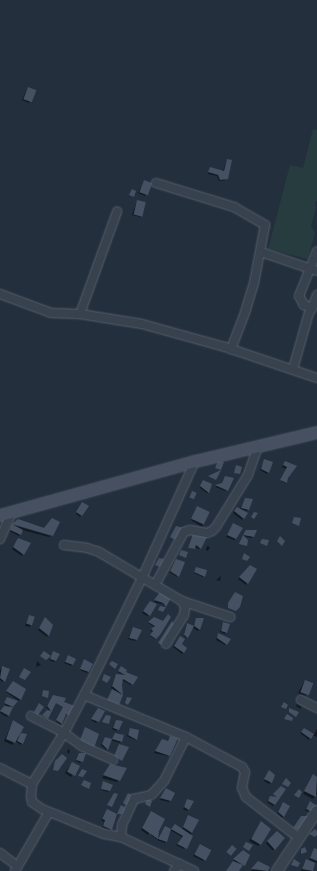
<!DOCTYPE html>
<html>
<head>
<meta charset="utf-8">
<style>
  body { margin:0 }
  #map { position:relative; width:317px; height:871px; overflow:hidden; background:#242f3e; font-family:Rubik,sans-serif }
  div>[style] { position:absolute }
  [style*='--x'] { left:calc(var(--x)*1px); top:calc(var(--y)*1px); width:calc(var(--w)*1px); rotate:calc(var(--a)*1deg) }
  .green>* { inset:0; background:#263c3f }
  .shadow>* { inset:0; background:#0007; transform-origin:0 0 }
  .building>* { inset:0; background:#455162; transform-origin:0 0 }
  .roads { filter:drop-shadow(0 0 1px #565f6c) drop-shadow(0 0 1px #565f6c) }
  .minor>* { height:8px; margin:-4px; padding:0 4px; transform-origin:4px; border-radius:4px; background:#38414e }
  .tertiary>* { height:10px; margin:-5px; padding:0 5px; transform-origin:5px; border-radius:5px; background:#38414e }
  .secondary>* { height:11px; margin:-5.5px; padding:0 5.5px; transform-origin:5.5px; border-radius:5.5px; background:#465061 }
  span { translate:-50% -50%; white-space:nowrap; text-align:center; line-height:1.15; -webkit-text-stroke:3px #1d2633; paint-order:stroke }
</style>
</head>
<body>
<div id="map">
  <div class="green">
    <i style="clip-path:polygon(313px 129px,317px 130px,317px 201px,315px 202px,316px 208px,311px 226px,315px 233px,308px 259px,268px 249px,290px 165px,303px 168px)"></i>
  </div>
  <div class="shadow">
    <i style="clip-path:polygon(27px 89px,35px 91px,29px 103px,22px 100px)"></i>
    <i style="clip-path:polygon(227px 160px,225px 180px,219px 181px,217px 176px,208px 174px,210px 168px,223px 171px)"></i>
    <i style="clip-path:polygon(144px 181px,146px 194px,145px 196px,138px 193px)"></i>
    <i style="clip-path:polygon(137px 201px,141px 216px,140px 217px,132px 215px)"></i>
    <i style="clip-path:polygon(264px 461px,268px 472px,267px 474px,260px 470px)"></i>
    <i style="clip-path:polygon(284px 464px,296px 467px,287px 477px,286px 483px,281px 481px,286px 469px,282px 467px)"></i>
    <i style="clip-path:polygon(225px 477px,227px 490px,226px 491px,215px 487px,221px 484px)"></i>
    <i style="clip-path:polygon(203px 481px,209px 492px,207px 493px,200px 488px)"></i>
    <i style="clip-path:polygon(245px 499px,248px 509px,247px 511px,240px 509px)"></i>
    <i style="clip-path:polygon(81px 505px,81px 516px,80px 517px,76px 514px)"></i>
    <i style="clip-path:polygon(197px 508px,203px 525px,202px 527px,191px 520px)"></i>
    <i style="clip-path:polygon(237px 508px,247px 514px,242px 520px,233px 513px)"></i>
    <i style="clip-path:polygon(233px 524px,236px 539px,234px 540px,226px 537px)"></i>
    <i style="clip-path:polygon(13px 525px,51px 536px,49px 537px,22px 530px,19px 536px,9px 531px)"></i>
    <i style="clip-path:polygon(245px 533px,253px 536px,252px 538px,243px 536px)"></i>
    <i style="clip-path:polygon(192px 535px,200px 548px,199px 549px,194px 547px,194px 549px,188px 548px)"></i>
    <i style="clip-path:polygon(17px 541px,29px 544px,22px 556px,12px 549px)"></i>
    <i style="clip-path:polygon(207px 546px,210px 547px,208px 551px,206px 550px)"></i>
    <i style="clip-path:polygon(175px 562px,183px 562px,177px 577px,169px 572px)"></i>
    <i style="clip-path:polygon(250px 566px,247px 583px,246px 585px,238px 579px)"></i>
    <i style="clip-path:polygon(195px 569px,204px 576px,203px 577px,194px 573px)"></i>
    <i style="clip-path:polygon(221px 576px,220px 581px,216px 580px)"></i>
    <i style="clip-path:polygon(159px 594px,170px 598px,165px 607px,162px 603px,161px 604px,154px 602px)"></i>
    <i style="clip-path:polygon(145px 608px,149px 615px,147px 616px,142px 613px)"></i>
    <i style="clip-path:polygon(29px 616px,33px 617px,30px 627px,25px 626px)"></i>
    <i style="clip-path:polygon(45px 618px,52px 625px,47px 637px,38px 630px)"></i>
    <i style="clip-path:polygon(154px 618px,159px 634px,155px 639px,150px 636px,153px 632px,150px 631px,155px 627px,148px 623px)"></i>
    <i style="clip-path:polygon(197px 619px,203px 619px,199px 630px,198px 631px,192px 627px,186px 638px,184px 636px,186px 625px,187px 624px,193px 627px)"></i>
    <i style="clip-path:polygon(223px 623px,226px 633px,225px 634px,220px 632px)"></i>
    <i style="clip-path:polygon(132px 630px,136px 640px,135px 641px,128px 639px)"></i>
    <i style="clip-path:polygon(218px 635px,227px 644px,225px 645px,216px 640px)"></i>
    <i style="clip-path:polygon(180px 637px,180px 644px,186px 648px,182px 654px,173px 647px)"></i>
    <i style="clip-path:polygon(53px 652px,59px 655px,54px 662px,49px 660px)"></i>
    <i style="clip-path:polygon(67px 658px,75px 659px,71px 666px,64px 663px)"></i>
    <i style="clip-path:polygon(84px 660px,88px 672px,87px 673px,80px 670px)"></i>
    <i style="clip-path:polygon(37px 661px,41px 665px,36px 667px)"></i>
    <i style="clip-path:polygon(2px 667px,8px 669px,3px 682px,0 680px,0 670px)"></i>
    <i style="clip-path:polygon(121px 668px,132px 684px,131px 685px,122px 680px,122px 695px,117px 705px,107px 701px,113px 689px,111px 688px,115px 677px,126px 676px,118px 672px)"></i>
    <i style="clip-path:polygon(304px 682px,312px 683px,305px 696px,298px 693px)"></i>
    <i style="clip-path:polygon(12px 684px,24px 689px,19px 701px,6px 692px)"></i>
    <i style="clip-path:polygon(53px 696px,50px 710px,47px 719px,43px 716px,47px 711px,50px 711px,46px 707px)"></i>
    <i style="clip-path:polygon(6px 699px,12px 706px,7px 717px,0 713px,4px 707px,9px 707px,4px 704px)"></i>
    <i style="clip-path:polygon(65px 704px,68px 715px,65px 715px,60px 725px,56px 721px)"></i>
    <i style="clip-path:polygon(297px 704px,302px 707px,300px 709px,296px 706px)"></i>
    <i style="clip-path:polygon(97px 711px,103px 711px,96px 723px,91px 720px)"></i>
    <i style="clip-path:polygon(13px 721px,17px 738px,22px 734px,25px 735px,21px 745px,15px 741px,12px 745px,4px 741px)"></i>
    <i style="clip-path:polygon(116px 721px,121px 722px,116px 731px,112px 729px)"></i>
    <i style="clip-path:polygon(130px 729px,136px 739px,135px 740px,127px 736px)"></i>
    <i style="clip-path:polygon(305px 729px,314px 735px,317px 729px,317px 737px,312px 735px,309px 740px,300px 733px)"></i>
    <i style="clip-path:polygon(114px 736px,123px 736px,120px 743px,110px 740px,106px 750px,101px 745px,104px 740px,112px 740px)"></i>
    <i style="clip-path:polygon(170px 737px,168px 756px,154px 753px,162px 740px,167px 742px)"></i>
    <i style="clip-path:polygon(68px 749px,70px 750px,69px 754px,67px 752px)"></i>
    <i style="clip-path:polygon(85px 754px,80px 763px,76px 761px,78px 755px)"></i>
    <i style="clip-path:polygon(71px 764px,78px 766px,71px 777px,65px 773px)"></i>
    <i style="clip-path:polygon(108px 767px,119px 780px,117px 782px,102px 778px)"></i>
    <i style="clip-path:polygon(268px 773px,271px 782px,269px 784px,264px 781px)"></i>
    <i style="clip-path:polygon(313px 776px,317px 778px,317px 794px,313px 799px,303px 794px)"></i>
    <i style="clip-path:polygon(103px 783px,111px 785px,108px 792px,101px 790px)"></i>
    <i style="clip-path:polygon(165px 791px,170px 801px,169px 802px,160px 800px)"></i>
    <i style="clip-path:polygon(269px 799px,278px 799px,273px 806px,267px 802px)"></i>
    <i style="clip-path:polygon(186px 802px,188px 810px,187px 811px,183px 809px)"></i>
    <i style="clip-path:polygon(310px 802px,315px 806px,310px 813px,305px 810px)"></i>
    <i style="clip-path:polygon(282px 804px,288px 807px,282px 818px,277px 813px)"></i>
    <i style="clip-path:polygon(106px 812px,111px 829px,110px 831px,102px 827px,104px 822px,101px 820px)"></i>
    <i style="clip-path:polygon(150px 813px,158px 831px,157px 839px,151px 835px,156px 831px,152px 826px,148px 835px,141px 830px)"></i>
    <i style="clip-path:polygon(187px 818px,192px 832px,184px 849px,176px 845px,182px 837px,170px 830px,165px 843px,157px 840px,165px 827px,171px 830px,174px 826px,182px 830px)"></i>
    <i style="clip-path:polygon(261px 823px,260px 844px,258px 846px,249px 841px)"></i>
    <i style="left:277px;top:832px;width:10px;height:16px;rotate:45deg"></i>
    <i style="clip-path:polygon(199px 846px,204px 860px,203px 861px,193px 856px)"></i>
    <i style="clip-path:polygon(314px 849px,317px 850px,317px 863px,310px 860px,309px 862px,314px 864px,312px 871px,301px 871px,305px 861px,309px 861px)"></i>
    <i style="clip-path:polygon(243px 852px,244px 865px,241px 866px,238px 871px,227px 871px,234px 861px,233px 860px)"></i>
    <i style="clip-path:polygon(258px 863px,269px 867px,267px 871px,251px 871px)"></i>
  </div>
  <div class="building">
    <i style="left:28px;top:87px;width:9px;height:13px;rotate:21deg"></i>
    <i style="clip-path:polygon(227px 159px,232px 160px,228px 179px,220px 180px,218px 175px,208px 172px,210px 167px,224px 171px)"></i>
    <i style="left:144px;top:180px;width:9px;height:13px;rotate:21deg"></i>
    <i style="clip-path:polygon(132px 189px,136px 191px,134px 197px,129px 195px)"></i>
    <i style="left:137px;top:200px;width:9px;height:15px;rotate:13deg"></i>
    <i style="clip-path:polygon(264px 459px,273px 462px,269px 473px,261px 469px)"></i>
    <i style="clip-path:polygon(218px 461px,224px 462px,221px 470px,215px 468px)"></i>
    <i style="clip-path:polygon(285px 461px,297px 466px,288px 478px,287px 483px,280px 480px,287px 467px,283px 465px)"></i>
    <i style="clip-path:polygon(236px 465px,242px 467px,240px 474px,234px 473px)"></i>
    <i style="clip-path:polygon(221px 470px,216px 480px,208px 476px)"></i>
    <i style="clip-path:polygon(225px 476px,234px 478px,228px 491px,215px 485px,222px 483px)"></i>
    <i style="clip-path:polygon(203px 480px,212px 484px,209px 493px,200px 486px)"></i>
    <i style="left:192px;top:491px;width:5px;height:7px;rotate:22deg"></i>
    <i style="clip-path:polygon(245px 498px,253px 499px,249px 510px,241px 508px)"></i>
    <i style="clip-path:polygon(82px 502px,89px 506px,82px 516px,76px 512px)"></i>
    <i style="left:197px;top:506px;width:14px;height:14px;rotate:25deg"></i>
    <i style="clip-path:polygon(237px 507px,248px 513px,244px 519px,234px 511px)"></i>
    <i style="clip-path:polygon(254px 512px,258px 513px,254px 519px,251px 517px)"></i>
    <i style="clip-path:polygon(294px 517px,301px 518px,299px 526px,292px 523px)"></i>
    <i style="clip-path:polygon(52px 518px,60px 522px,53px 536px,12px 524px,23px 530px,21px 535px,10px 530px,12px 524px,18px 519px,44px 528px)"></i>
    <i style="clip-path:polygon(233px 523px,243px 528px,236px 539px,227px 535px)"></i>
    <i style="clip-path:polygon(176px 526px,184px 528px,175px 540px,170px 537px)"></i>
    <i style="clip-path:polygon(246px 530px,257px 530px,254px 537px,243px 535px)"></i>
    <i style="clip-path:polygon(193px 533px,207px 537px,201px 549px,196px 545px,195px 549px,188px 548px)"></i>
    <i style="clip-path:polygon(243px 535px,248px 540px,247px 546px,239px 544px)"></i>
    <i style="clip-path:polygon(280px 536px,285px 541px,282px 546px,277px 541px)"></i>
    <i style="clip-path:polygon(18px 538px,31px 543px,24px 555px,13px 547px)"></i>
    <i style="clip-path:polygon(262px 539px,269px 540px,267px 546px,260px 543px)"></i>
    <i style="clip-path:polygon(181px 550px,188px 552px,186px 558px,179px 555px)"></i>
    <i style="clip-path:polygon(244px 553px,250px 557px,247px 561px,242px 559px)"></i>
    <i style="clip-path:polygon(159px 558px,164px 559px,160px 567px,155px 565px)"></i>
    <i style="clip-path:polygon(176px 559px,185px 562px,179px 577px,170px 571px)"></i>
    <i style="clip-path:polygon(250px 565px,257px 569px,248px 584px,239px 577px)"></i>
    <i style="clip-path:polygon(196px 567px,207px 570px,205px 577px,194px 572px)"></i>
    <i style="clip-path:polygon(160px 592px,171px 598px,166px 607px,163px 612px,158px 610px,160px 606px,166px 607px,163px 603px,154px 600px)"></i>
    <i style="clip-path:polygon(235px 592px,243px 596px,240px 607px,236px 611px,228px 608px,228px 603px)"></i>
    <i style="clip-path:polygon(150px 601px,157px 604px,150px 616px,143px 611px)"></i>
    <i style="clip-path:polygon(168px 614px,171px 617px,160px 635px,156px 639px,150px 635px,153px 631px,151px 629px,155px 626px,148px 622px,154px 617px,163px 621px)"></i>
    <i style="left:29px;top:615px;width:6px;height:9px;rotate:18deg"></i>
    <i style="clip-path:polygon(45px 617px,53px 625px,49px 636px,39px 628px)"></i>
    <i style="clip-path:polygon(196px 618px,204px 618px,200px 630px,194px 626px)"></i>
    <i style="clip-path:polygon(172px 621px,175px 626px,162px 645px,158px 643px)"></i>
    <i style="clip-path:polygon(223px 622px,230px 624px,227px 633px,221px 631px)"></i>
    <i style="clip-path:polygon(187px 623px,194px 626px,188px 638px,184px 635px)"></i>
    <i style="clip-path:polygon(133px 627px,142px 630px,137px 640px,129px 638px)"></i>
    <i style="clip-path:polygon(218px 633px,231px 639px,227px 645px,217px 638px)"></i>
    <i style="clip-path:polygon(180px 636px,185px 639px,182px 644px,187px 648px,184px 653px,174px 646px)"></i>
    <i style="clip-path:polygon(44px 651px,51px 656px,46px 660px,40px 656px)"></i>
    <i style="clip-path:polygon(53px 651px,60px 654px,56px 661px,50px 659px)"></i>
    <i style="clip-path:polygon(68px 655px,76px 659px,73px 665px,65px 662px)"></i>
    <i style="clip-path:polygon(84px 659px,93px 664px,89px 672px,80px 669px)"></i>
    <i style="clip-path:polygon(112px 661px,118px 664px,115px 669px,109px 664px)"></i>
    <i style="clip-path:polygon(2px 666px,10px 669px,5px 682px,0 678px)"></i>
    <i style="clip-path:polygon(121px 666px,127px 670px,126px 672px,138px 677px,133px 685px,123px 679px,122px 685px,123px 695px,112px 686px,116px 674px,125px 675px,118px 671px)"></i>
    <i style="clip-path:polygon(24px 668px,31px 672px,25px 680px,19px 677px)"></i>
    <i style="clip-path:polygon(104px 674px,111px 677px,107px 683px,102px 680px)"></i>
    <i style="left:305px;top:680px;width:9px;height:13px;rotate:21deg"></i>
    <i style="clip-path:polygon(13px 681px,26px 689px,21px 700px,6px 691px)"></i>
    <i style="clip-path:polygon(112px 689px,123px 695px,119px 705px,107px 700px)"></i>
    <i style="clip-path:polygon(43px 690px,49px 691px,48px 698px,42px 696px)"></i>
    <i style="clip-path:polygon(53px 695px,66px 698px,64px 702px,75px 706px,69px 716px,66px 714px,62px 724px,56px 720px,63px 707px,56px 703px,48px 719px,42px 715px,47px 710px,51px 711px,47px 706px)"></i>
    <i style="clip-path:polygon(7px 697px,18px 701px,13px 707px,4px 703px)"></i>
    <i style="clip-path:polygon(127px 697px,132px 698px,128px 705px,125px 703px)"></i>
    <i style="clip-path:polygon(284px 702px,288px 705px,286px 709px,281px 707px)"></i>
    <i style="clip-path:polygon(39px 703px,44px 707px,38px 715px,34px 712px)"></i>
    <i style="clip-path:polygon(4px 706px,13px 707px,9px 716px,0 711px)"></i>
    <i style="clip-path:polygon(98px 708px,105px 711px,99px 722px,91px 719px)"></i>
    <i style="clip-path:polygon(289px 708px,299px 712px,296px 717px,289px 712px)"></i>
    <i style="clip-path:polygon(287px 714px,293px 718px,292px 721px,284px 719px)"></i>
    <i style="clip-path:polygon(106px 715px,111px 716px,109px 724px,102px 722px)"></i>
    <i style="clip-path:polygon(13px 720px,24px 727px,15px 743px,6px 739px)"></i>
    <i style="clip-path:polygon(116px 720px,123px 721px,119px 730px,113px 728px)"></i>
    <i style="clip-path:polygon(85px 727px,99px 734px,94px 748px,80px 740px)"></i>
    <i style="clip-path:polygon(130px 728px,139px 730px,137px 740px,128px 735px)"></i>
    <i style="clip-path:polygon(304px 728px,314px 734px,311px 739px,301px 732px)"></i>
    <i style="clip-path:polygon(21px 733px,27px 734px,23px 744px,17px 741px)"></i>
    <i style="clip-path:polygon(115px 733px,124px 735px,122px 742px,112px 739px)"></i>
    <i style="clip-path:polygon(170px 736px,178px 738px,170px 756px,155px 751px,162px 739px,168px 741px)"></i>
    <i style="clip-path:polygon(105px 737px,112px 739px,108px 750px,102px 744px)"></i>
    <i style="clip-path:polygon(119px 744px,129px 747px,122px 761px,114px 756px)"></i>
    <i style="clip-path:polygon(79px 753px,86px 753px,83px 762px,76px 760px)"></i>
    <i style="clip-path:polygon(62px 754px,67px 758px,58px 771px,53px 770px,55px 761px)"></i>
    <i style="left:72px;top:762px;width:9px;height:11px;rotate:27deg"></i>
    <i style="clip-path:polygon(110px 764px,127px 768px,120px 781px,103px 775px)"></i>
    <i style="clip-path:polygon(82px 769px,87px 771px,83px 777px,78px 776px)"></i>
    <i style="clip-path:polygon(269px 770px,275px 775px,272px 783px,264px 779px)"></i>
    <i style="clip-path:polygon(313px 774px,317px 777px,316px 797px,304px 791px)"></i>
    <i style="clip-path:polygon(286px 778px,291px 783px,288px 787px,282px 784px)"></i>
    <i style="clip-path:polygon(84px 780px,91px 783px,89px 789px,81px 785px)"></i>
    <i style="clip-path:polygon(103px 781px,113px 785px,110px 791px,101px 789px)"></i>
    <i style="clip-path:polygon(281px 786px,286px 789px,275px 805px,268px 801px,270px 796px,277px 797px,273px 794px)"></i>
    <i style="clip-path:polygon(166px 788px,175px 793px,171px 801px,160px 798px)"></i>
    <i style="clip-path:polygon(299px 789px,302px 792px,299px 798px,294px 795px)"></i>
    <i style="clip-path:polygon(114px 793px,118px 794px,112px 807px,107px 805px)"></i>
    <i style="clip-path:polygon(128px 793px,132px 795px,127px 806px,123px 803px)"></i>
    <i style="clip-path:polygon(147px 797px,152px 801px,150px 807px,145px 804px)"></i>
    <i style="clip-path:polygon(187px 799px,194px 801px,189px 810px,184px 807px)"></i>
    <i style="clip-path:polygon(310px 801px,317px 806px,312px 812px,306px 809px)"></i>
    <i style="clip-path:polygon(283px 802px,290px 806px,284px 817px,278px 812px)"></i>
    <i style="clip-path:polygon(121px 805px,126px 808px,123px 814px,117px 814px,112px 830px,103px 826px,105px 820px,102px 819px,107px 809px,117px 814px)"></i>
    <i style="clip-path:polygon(151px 811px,165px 819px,159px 831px,158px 839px,165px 826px,171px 829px,167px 842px,158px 839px,142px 828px)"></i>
    <i style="clip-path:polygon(188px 815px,199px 820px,192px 833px,183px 827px)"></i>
    <i style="clip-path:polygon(301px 816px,309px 816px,300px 830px,293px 828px)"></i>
    <i style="clip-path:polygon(261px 821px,271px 829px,261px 845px,251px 839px)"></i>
    <i style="clip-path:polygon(175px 824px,193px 836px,187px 849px,177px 844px,183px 836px,171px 829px)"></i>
    <i style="clip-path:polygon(315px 829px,317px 831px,317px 835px,315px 837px,309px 834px)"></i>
    <i style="clip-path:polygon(277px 831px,285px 838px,275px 850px,267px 841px)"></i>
    <i style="clip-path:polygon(246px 842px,253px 845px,249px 851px,243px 847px)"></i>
    <i style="left:200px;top:844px;width:13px;height:12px;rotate:29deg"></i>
    <i style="left:232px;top:845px;width:6px;height:9px;rotate:39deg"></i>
    <i style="clip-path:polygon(305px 847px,307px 852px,301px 854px,301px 849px)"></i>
    <i style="clip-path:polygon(314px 848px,317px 849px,317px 861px,310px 858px)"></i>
    <i style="clip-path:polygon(243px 850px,250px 855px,245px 866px,243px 865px,239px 871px,226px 871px,233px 861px,243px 865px,233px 859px)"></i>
    <i style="clip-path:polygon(294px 859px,300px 863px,298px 867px,291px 865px)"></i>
    <i style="clip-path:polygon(306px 859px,315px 863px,313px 871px,302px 869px)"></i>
    <i style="clip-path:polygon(258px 861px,270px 867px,268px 871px,251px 869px)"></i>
  </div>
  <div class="roads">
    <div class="minor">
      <i style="--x:156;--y:183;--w:82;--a:17.1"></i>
      <i style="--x:234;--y:207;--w:36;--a:30"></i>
      <i style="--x:265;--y:225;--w:59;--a:100.7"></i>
      <i style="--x:254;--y:283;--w:28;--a:107"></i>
      <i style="--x:246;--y:310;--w:42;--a:111"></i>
      <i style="--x:261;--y:252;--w:59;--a:18.7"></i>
      <i style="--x:0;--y:294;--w:54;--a:20.4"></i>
      <i style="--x:51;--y:313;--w:29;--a:2"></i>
      <i style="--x:80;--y:314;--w:63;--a:9.2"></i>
      <i style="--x:142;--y:324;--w:86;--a:15.5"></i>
      <i style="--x:225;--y:347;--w:97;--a:18.6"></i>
      <i style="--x:312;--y:308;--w:14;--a:-69"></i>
      <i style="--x:80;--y:314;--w:109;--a:-70.1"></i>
      <i style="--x:293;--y:369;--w:58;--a:-74.1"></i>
      <i style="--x:309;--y:313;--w:6;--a:-59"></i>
      <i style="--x:312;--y:308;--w:9;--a:-159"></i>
      <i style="--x:304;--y:305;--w:10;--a:-119"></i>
      <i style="--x:299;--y:296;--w:48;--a:-68.2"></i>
      <i style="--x:0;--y:539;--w:30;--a:-66"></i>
      <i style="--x:64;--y:545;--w:23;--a:7"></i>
      <i style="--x:87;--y:548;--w:13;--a:18"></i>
      <i style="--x:99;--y:552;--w:96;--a:30.6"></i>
      <i style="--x:182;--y:601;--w:7;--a:63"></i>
      <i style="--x:185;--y:607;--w:8;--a:97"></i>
      <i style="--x:184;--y:615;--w:34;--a:122"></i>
      <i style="--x:155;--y:585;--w:60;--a:-61.3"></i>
      <i style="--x:184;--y:532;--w:6;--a:-18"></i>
      <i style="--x:190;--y:530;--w:17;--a:10"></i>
      <i style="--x:207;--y:533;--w:5;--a:-22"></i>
      <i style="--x:212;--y:531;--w:6;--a:-45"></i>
      <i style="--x:216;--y:527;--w:61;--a:-58.4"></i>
      <i style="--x:248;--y:475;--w:31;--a:-71"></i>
      <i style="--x:182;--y:601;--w:51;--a:18.4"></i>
      <i style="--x:84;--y:695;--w:110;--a:22.4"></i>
      <i style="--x:186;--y:737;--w:64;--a:28.2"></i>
      <i style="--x:242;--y:767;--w:6;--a:59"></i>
      <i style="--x:245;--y:772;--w:16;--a:101"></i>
      <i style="--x:242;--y:788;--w:10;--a:66"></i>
      <i style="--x:246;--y:797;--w:67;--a:37.7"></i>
      <i style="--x:301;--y:700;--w:18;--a:27"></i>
      <i style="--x:31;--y:716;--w:37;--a:27"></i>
      <i style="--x:64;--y:733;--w:22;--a:36"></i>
      <i style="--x:82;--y:746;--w:34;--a:24"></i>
      <i style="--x:0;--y:768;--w:36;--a:27"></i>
      <i style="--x:121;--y:837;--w:12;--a:-85"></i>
      <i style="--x:122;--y:825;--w:29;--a:-65"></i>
      <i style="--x:134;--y:799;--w:17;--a:-13"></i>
      <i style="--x:151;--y:795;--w:4;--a:-45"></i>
      <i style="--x:154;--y:792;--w:15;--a:-48"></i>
      <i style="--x:164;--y:781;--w:49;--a:-63.4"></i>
      <i style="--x:0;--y:853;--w:21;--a:37"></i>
      <i style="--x:15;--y:871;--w:68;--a:-60"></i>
      <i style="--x:174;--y:871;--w:9;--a:-54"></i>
      <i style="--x:194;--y:871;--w:81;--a:-155"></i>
      <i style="--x:121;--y:837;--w:17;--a:-170"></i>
      <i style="--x:104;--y:834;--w:67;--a:-158"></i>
      <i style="--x:42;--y:809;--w:12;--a:-145"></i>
      <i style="--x:32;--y:802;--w:6;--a:-99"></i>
      <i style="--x:31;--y:796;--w:12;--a:-85"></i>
      <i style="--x:32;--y:784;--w:60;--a:-57.9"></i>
      <i style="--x:64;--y:733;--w:58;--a:-62.1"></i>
      <i style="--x:91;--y:682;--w:116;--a:-63.9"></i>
      <i style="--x:142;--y:578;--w:128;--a:-65.6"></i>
    </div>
    <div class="tertiary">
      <i style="--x:277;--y:871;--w:72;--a:-56.3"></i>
    </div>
    <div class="secondary">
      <i style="--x:0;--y:515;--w:202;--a:-15.5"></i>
      <i style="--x:195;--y:461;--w:125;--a:-13.4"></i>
    </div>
  </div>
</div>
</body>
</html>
